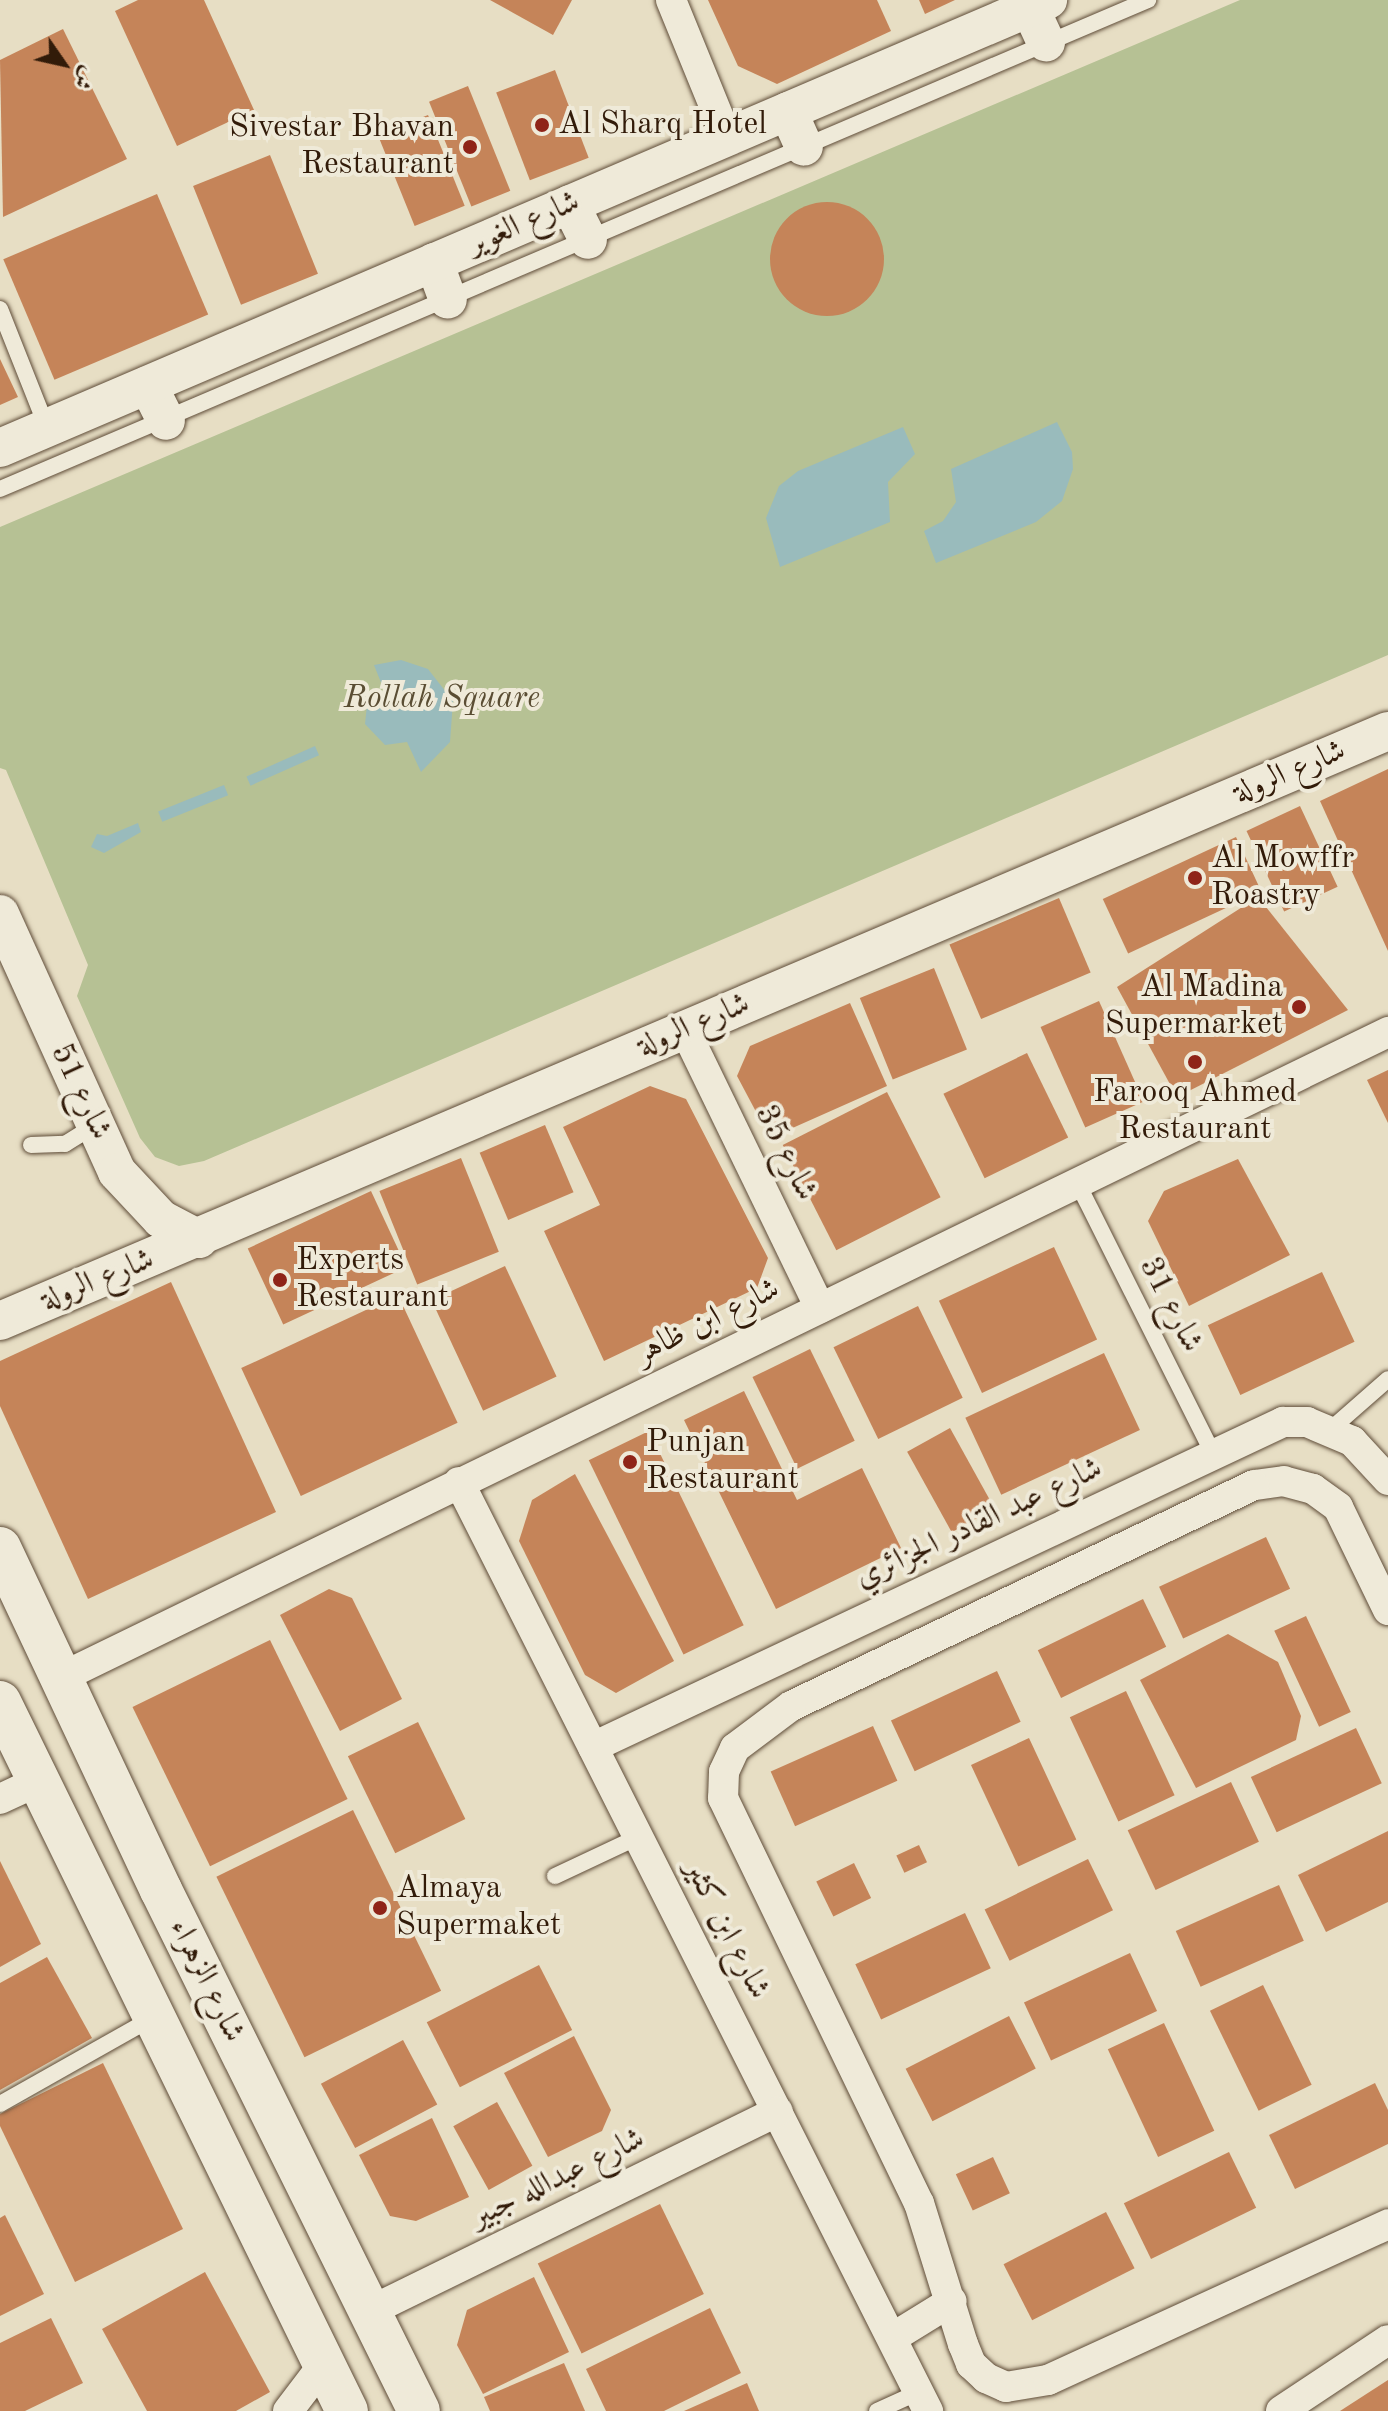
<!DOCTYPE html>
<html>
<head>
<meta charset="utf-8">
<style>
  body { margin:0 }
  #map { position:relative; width:1388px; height:2411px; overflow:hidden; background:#e7dec4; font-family:"Old Standard TT",Amiri,serif }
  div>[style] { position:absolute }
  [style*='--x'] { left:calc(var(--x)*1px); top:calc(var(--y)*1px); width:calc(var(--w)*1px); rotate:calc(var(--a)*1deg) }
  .green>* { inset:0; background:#b6c194 }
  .water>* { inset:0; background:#99bbbc; transform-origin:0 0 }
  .building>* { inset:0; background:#c58459; transform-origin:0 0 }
  .round { border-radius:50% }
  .roads { filter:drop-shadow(0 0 2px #5f4c38) drop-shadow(0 0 2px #5f4c38) }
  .service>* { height:16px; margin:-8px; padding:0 8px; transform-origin:8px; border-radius:8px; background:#efead9 }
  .minor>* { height:30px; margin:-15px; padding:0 15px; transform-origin:15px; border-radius:15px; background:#efead9 }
  .tertiary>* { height:38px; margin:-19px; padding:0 19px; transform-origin:19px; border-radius:19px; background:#efead9 }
  .secondary>* { height:42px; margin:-21px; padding:0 21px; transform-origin:21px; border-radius:21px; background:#efead9 }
  .dots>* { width:22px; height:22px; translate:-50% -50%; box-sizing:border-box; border:4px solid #efead9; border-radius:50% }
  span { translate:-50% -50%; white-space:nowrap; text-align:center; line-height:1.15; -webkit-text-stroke:8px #efead9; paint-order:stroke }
  .poi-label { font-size:32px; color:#321b09 }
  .left { translate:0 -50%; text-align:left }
  .right { translate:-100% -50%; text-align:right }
  .street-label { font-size:32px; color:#321b09 }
  .park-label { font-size:32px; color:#5a4d33; font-style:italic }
  .north { position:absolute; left:24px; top:24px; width:80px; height:80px; -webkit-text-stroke:6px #efead9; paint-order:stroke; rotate:124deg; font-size:22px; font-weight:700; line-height:32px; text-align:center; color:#321b09 }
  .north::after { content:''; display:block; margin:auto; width:28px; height:36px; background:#321b09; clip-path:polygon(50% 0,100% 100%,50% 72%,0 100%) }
</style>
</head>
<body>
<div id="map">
  <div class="green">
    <i style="clip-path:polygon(1240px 0,1388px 0,1388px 655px,204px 1161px,179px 1166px,155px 1157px,140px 1138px,77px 996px,88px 965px,6px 770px,0 768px,0 527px)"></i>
  </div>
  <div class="water">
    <i style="clip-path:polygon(1057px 422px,1072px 452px,1073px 469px,1062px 501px,1036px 522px,936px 563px,924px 531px,943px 521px,956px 502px,951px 469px)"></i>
    <i style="clip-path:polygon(903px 427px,915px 454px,888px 482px,890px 522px,780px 567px,766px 518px,779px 486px,798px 471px)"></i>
    <i style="clip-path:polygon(401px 660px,428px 669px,453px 701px,450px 742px,421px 772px,407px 742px,385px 745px,365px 724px,367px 705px,384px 690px,374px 665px)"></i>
    <i style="left:315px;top:746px;width:10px;height:75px;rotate:66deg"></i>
    <i style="left:224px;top:785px;width:11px;height:71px;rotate:68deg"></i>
    <i style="clip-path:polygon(138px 823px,141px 832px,104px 853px,91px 847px,97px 834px,107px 836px)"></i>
  </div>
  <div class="building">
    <i style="clip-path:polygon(138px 0,204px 0,254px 110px,177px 146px,115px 11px)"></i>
    <i style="clip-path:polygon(490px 0,572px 0,553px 35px)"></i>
    <i style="clip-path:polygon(708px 0,877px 0,891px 31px,777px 84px,738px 66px)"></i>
    <i style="clip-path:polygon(919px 0,955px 0,925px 14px)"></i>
    <i style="clip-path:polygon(63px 29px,127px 159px,3px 217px,0 60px)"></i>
    <i style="left:555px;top:70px;width:94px;height:63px;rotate:69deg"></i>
    <i style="left:468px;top:86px;width:113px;height:42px;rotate:68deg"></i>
    <i style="left:428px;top:115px;width:98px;height:54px;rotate:68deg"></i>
    <i style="left:270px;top:155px;width:128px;height:83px;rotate:68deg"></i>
    <i style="left:157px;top:194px;width:131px;height:167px;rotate:67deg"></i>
    <i class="round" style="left:770px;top:202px;width:114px;height:114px"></i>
    <i style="clip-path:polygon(0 359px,18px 397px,0 405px)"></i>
    <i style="clip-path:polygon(1388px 769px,1388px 951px,1320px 801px)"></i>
    <i style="left:1300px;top:806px;width:89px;height:59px;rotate:65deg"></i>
    <i style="left:1236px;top:837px;width:60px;height:147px;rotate:65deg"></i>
    <i style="clip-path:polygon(1258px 897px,1348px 1010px,1177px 1097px,1117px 987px)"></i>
    <i style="left:1059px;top:898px;width:81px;height:119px;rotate:67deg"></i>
    <i style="left:934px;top:968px;width:88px;height:80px;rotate:68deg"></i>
    <i style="left:1099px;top:1001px;width:110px;height:64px;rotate:66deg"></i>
    <i style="clip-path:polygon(850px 1003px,887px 1086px,770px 1138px,737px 1076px,750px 1046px)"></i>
    <i style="left:1027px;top:1053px;width:94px;height:93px;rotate:64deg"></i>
    <i style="clip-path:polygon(1388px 1070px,1388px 1123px,1367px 1080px)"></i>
    <i style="clip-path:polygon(650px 1086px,686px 1099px,768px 1258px,757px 1288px,604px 1361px,544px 1231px,600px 1205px,563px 1127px)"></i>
    <i style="left:887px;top:1092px;width:118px;height:117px;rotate:63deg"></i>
    <i style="left:545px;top:1125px;width:73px;height:71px;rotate:67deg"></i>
    <i style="left:461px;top:1158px;width:101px;height:88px;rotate:68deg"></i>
    <i style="clip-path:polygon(1238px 1159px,1290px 1255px,1189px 1306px,1148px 1221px,1164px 1191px)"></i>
    <i style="left:371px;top:1191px;width:84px;height:136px;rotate:65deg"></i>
    <i style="left:1054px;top:1247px;width:102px;height:127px;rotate:65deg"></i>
    <i style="left:505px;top:1266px;width:122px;height:81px;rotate:65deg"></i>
    <i style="left:1322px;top:1272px;width:77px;height:126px;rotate:65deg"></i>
    <i style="clip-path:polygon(171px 1282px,276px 1512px,88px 1599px,0 1406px,0 1361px)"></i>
    <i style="left:398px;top:1295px;width:141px;height:173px;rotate:65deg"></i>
    <i style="left:918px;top:1306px;width:102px;height:94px;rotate:64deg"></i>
    <i style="left:810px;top:1349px;width:102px;height:64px;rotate:64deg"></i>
    <i style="left:1104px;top:1353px;width:85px;height:153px;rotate:65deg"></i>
    <i style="clip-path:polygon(744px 1391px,797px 1500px,862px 1468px,901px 1548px,776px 1609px,684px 1420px)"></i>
    <i style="left:950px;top:1428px;width:92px;height:49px;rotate:61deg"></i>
    <i style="left:649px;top:1431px;width:216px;height:67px;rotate:64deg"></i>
    <i style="clip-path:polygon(575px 1474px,674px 1661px,616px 1693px,585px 1675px,519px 1541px,532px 1500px)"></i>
    <i style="left:1266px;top:1537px;width:57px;height:118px;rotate:65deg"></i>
    <i style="clip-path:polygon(329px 1589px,352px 1598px,402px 1699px,340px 1731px,280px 1615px)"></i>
    <i style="left:1143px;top:1599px;width:53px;height:117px;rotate:64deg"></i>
    <i style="left:1306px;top:1616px;width:106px;height:35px;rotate:65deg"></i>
    <i style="clip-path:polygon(1228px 1634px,1278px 1662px,1301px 1716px,1296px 1740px,1196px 1788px,1140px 1680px)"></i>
    <i style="left:270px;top:1640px;width:177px;height:153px;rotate:64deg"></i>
    <i style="left:997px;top:1671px;width:56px;height:117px;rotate:65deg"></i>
    <i style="left:1126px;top:1691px;width:115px;height:62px;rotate:65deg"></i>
    <i style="left:418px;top:1722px;width:108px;height:78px;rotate:64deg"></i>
    <i style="left:873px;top:1726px;width:60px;height:112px;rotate:66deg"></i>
    <i style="left:1356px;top:1728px;width:61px;height:116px;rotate:65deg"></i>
    <i style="left:1029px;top:1738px;width:112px;height:64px;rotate:65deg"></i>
    <i style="left:1231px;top:1782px;width:66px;height:114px;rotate:65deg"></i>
    <i style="left:353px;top:1810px;width:201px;height:152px;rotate:64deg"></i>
    <i style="clip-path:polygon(1388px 1831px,1388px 1902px,1326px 1932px,1298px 1875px)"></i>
    <i style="left:919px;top:1845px;width:19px;height:25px;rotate:65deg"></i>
    <i style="left:1088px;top:1859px;width:57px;height:115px;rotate:64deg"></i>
    <i style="clip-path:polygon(0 1861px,41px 1944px,0 1967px)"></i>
    <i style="left:854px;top:1863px;width:39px;height:42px;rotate:64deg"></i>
    <i style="left:1279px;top:1885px;width:61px;height:113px;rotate:66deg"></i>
    <i style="left:965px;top:1913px;width:61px;height:121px;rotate:65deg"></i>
    <i style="left:1130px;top:1953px;width:64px;height:117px;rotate:65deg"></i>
    <i style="clip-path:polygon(47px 1957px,92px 2038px,0 2090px,0 1983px)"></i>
    <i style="left:539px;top:1965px;width:73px;height:126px;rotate:63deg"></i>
    <i style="left:1263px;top:1985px;width:111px;height:59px;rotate:64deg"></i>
    <i style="left:1009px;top:2016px;width:59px;height:116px;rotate:63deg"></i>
    <i style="left:1164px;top:2023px;width:119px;height:62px;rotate:65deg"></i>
    <i style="clip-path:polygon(574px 2036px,611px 2110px,602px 2131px,548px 2157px,504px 2073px)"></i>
    <i style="left:403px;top:2040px;width:73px;height:93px;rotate:62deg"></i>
    <i style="clip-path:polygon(103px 2063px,183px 2229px,75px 2282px,0 2126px,0 2114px)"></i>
    <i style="clip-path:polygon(1375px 2083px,1388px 2110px,1388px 2144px,1295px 2189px,1269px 2135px)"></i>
    <i style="left:497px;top:2102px;width:73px;height:50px;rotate:61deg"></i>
    <i style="clip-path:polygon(432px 2118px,469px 2197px,416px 2221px,390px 2216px,359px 2155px)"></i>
    <i style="left:1229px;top:2152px;width:62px;height:117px;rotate:64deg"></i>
    <i style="left:993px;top:2157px;width:40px;height:41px;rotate:65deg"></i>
    <i style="left:660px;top:2204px;width:100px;height:136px;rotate:64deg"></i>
    <i style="left:1106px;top:2212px;width:63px;height:115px;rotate:63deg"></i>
    <i style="clip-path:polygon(5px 2215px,44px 2294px,0 2316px,0 2218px)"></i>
    <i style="clip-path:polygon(205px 2272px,270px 2392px,236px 2411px,147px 2411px,102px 2329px)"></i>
    <i style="clip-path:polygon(534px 2277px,569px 2352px,483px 2394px,457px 2345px,467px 2310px)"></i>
    <i style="clip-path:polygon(710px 2308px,741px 2373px,664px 2411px,606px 2411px,586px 2369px)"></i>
    <i style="clip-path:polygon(51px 2318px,83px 2383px,25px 2411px,0 2411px,0 2343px)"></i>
    <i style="clip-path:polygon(564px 2363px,585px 2411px,490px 2411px,484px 2397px)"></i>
    <i style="clip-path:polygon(1388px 2380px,1388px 2411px,1340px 2411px)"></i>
    <i style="clip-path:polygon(747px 2383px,759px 2411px,684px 2411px)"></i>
  </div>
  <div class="roads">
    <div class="service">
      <i style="--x:0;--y:309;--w:128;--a:68.4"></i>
      <i style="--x:0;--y:489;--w:1248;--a:-23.07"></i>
      <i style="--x:31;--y:1145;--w:34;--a:-2"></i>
      <i style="--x:65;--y:1144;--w:34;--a:-32"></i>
      <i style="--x:1077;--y:1182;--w:303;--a:63.4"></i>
      <i style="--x:1330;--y:1430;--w:77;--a:-41.3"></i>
      <i style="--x:555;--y:1876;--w:92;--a:-25.2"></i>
      <i style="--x:0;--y:2104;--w:173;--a:-29.4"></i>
      <i style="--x:877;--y:2411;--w:46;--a:-24.3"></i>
    </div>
    <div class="minor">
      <i style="--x:671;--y:0;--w:148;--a:67.8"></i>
      <i style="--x:685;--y:1030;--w:309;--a:64.1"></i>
      <i style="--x:459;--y:1482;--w:1041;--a:63.21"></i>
      <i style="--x:1388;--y:1610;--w:114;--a:-115.9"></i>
      <i style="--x:1338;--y:1507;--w:31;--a:-144"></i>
      <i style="--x:1313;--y:1489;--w:30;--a:-165"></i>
      <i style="--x:1284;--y:1481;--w:30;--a:172"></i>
      <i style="--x:1254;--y:1485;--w:513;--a:154.48"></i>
      <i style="--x:791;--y:1706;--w:70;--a:143.1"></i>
      <i style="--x:735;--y:1748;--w:26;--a:115"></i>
      <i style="--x:724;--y:1772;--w:26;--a:92"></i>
      <i style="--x:723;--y:1798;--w:450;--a:64.2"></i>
      <i style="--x:919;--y:2203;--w:148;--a:72.7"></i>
      <i style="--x:963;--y:2344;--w:22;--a:68"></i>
      <i style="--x:971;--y:2364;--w:21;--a:43"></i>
      <i style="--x:986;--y:2378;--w:22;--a:24"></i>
      <i style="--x:1006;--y:2387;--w:43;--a:-9.5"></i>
      <i style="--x:1048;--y:2380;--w:374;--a:-24.6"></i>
      <i style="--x:60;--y:1678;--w:1477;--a:-25.94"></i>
      <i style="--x:593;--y:1747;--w:763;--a:-25.22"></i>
      <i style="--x:1283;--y:1422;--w:24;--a:0"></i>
      <i style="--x:1307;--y:1422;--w:49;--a:22.9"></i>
      <i style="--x:1352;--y:1441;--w:53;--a:47.3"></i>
      <i style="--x:0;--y:1799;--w:40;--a:-25"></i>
      <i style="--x:370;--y:2311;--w:454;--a:-26.1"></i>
      <i style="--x:892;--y:2338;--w:70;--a:-31.7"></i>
      <i style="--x:288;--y:2411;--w:58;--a:-52.7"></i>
      <i style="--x:1281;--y:2411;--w:128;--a:-33.6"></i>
    </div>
    <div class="tertiary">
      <i style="--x:1030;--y:8;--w:38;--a:65"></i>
      <i style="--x:788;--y:111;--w:39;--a:66"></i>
      <i style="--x:570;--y:204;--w:40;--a:63.4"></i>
      <i style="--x:434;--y:262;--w:40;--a:69.8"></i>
      <i style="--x:148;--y:385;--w:40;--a:63.4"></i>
      <i style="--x:0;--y:448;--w:1140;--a:-23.15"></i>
      <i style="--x:0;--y:914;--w:283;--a:65.6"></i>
      <i style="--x:117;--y:1172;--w:64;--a:46.9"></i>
      <i style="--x:161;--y:1219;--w:43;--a:27.8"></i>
      <i style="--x:0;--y:1321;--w:1508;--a:-23.03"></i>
    </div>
    <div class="secondary">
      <i style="--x:0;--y:1548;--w:378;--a:64.8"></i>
      <i style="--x:161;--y:1890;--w:581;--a:63.66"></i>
      <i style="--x:0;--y:1702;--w:789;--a:63.92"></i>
    </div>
  </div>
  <div class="dots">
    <i style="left:542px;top:125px;background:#8f2418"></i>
    <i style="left:470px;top:147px;background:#8f2418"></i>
    <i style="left:1195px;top:878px;background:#8f2418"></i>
    <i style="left:1299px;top:1007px;background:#8f2418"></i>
    <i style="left:1195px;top:1062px;background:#8f2418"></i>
    <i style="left:280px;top:1280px;background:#8f2418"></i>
    <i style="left:630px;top:1462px;background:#8f2418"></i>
    <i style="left:380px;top:1908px;background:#8f2418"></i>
  </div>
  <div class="poi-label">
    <span class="left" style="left:558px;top:125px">Al Sharq Hotel</span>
    <span class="right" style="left:454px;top:147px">Sivestar Bhavan<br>Restaurant</span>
    <span class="left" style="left:1211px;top:878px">Al Mowffr<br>Roastry</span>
    <span class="right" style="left:1283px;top:1007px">Al Madina<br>Supermarket</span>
    <span style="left:1195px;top:1112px">Farooq Ahmed<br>Restaurant</span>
    <span class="left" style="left:296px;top:1280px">Experts<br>Restaurant</span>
    <span class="left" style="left:646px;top:1462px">Punjan<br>Restaurant</span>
    <span class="left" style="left:396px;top:1908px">Almaya<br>Supermaket</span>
  </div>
  <div class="street-label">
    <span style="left:524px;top:224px;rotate:-23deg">شارع الغوير</span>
    <span style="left:1290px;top:773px;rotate:-23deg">شارع الرولة</span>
    <span style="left:694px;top:1026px;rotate:-23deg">شارع الرولة</span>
    <span style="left:80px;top:1092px;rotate:65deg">شارع 51</span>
    <span style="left:785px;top:1153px;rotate:64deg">شارع 35</span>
    <span style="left:98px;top:1281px;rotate:-22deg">شارع الرولة</span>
    <span style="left:1170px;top:1305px;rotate:63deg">شارع 31</span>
    <span style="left:708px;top:1322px;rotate:-26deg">شارع ابن ظاهر</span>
    <span style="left:979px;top:1524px;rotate:-25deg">شارع عبد القادر الجزائري</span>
    <span style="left:726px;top:1930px;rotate:63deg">شارع ابن كثير</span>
    <span style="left:206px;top:1981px;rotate:64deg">شارع الزهراء</span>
    <span style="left:558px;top:2179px;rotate:-26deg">شارع عبدالله جبير</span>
  </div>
  <div class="park-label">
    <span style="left:442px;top:699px">Rollah Square</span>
  </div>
  <div class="north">ش</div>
</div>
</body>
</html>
